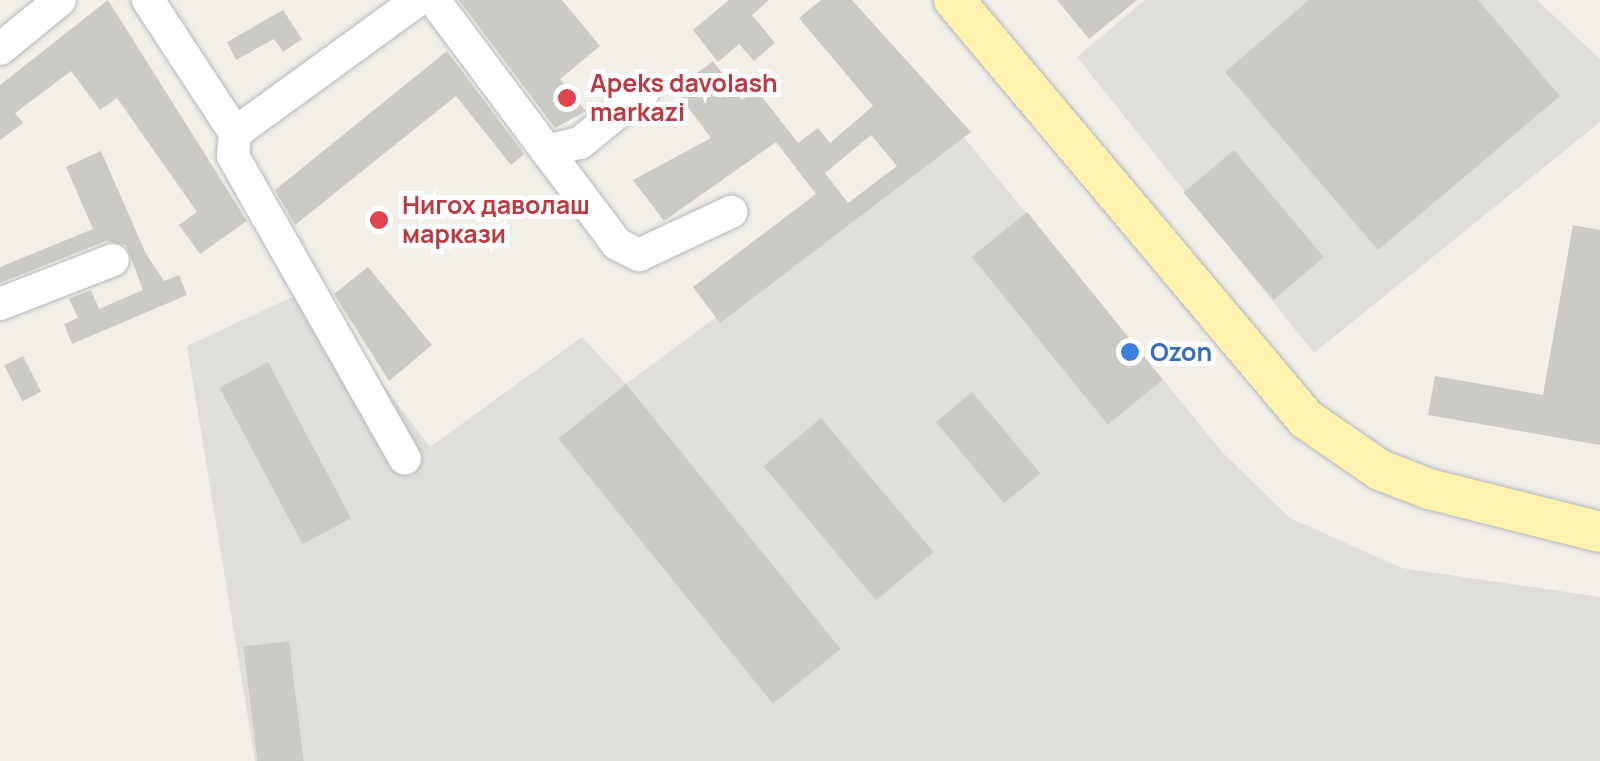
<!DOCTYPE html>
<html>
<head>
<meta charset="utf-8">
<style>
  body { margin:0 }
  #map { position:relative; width:1600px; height:761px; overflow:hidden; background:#f1efe8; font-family:Manrope,sans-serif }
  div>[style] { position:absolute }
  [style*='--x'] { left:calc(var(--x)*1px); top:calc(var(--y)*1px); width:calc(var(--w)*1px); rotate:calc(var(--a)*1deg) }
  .industrial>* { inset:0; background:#e0deda }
  .building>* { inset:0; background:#cccac5; transform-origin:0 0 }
  .roads { filter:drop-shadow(0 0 2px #b5b8bc) drop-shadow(0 0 2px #b5b8bc) }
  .minor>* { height:32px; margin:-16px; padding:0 16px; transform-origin:16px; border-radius:16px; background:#fff }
  .major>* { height:40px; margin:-20px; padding:0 20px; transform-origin:20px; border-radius:20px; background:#fff2af }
  .dots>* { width:28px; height:28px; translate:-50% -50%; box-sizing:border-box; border:5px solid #fff; border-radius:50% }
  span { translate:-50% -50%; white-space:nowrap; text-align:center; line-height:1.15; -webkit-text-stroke:10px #fff; paint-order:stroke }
  .health-label { font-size:25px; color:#be3a42; font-weight:700 }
  .left { translate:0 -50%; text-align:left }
  .shop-label { font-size:25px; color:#366cbe; font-weight:700 }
</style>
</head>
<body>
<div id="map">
  <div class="industrial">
    <i style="clip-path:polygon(1145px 0,1537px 0,1600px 59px,1600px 122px,1314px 353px,1077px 57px)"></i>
    <i style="clip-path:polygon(962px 135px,1224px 454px,1290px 518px,1402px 568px,1600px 597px,1600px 761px,255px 761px,187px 346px,309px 289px,430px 447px,582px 337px,626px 384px)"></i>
  </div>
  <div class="building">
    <i style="clip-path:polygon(108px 0,247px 221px,200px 254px,179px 225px,197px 212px,117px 98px,100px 110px,71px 71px,15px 113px,23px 123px,0 140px,0 85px)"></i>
    <i style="clip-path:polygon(459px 0,562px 0,600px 46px,560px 79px,586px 111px,555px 128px)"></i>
    <i style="clip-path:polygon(729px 0,769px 0,752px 15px,775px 43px,754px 61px,739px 44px,718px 62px,693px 30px)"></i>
    <i style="clip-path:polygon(evenodd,821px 0,852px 0,971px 132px,720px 323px,693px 287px,816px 194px,776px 142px,664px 221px,633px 180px,711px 138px,675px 90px,713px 61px,742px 100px,756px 89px,798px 143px,818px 128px,830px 143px,873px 106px,799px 18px,821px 0,871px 135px,897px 166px,848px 203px,825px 173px,871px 135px)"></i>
    <i style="clip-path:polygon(1057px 0,1137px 0,1089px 39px)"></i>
    <i style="clip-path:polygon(1309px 0,1478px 0,1560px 96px,1378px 250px,1225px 72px)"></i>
    <i style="clip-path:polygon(283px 10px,302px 39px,283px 52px,274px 39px,236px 60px,227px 42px)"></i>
    <i style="clip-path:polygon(447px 51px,524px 154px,511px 165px,456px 96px,295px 225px,275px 190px)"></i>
    <i style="left:1234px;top:150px;width:140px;height:66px;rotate:50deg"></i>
    <i style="clip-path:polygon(101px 151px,146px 254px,164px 281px,179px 275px,187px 295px,72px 344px,64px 324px,78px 318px,69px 299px,91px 290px,99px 309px,143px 290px,126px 245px,106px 241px,0 283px,0 267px,93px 229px,66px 167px)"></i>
    <i style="left:1027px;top:212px;width:216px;height:71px;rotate:51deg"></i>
    <i style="clip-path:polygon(1573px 225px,1600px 230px,1600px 445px,1428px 415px,1435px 376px,1543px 395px)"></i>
    <i style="clip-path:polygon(368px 267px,432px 345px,389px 381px,334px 294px)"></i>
    <i style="left:23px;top:356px;width:40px;height:21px;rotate:63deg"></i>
    <i style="left:268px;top:362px;width:177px;height:55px;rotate:62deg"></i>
    <i style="left:626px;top:384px;width:341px;height:87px;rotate:51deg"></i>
    <i style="left:972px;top:392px;width:106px;height:47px;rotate:50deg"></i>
    <i style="left:821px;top:418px;width:175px;height:75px;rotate:50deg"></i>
    <i style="left:289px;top:641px;width:121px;height:46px;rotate:83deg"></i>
  </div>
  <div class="roads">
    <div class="minor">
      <i style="--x:148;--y:0;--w:159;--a:56.8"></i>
      <i style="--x:235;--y:133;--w:226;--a:-36"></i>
      <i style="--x:434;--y:0;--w:189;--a:53.2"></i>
      <i style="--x:547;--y:151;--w:34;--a:-14"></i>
      <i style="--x:580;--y:143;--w:82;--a:-39.1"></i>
      <i style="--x:0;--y:49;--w:77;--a:-39.2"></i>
      <i style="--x:235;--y:133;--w:23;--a:95"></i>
      <i style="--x:233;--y:156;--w:348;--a:60.4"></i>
      <i style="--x:547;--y:151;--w:116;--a:53"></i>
      <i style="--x:617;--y:244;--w:25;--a:27"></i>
      <i style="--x:639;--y:255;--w:102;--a:-25.1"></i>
      <i style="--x:0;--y:304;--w:121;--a:-21.3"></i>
    </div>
    <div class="major">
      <i style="--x:954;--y:0;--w:547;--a:49.97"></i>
      <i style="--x:1306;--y:419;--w:90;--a:34.6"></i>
      <i style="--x:1380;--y:470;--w:53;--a:21.2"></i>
      <i style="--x:1429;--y:489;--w:176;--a:14.1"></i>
    </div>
  </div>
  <div class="dots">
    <i style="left:567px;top:98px;background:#e0444e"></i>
    <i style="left:379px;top:220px;background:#e0444e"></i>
    <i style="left:1130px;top:352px;background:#3f7fe0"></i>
  </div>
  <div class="health-label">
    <span class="left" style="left:590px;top:98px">Apeks davolash<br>markazi</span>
    <span class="left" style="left:402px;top:220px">Нигох даволаш<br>маркази</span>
  </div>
  <div class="shop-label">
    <span class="left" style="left:1150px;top:352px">Ozon</span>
  </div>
</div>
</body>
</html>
